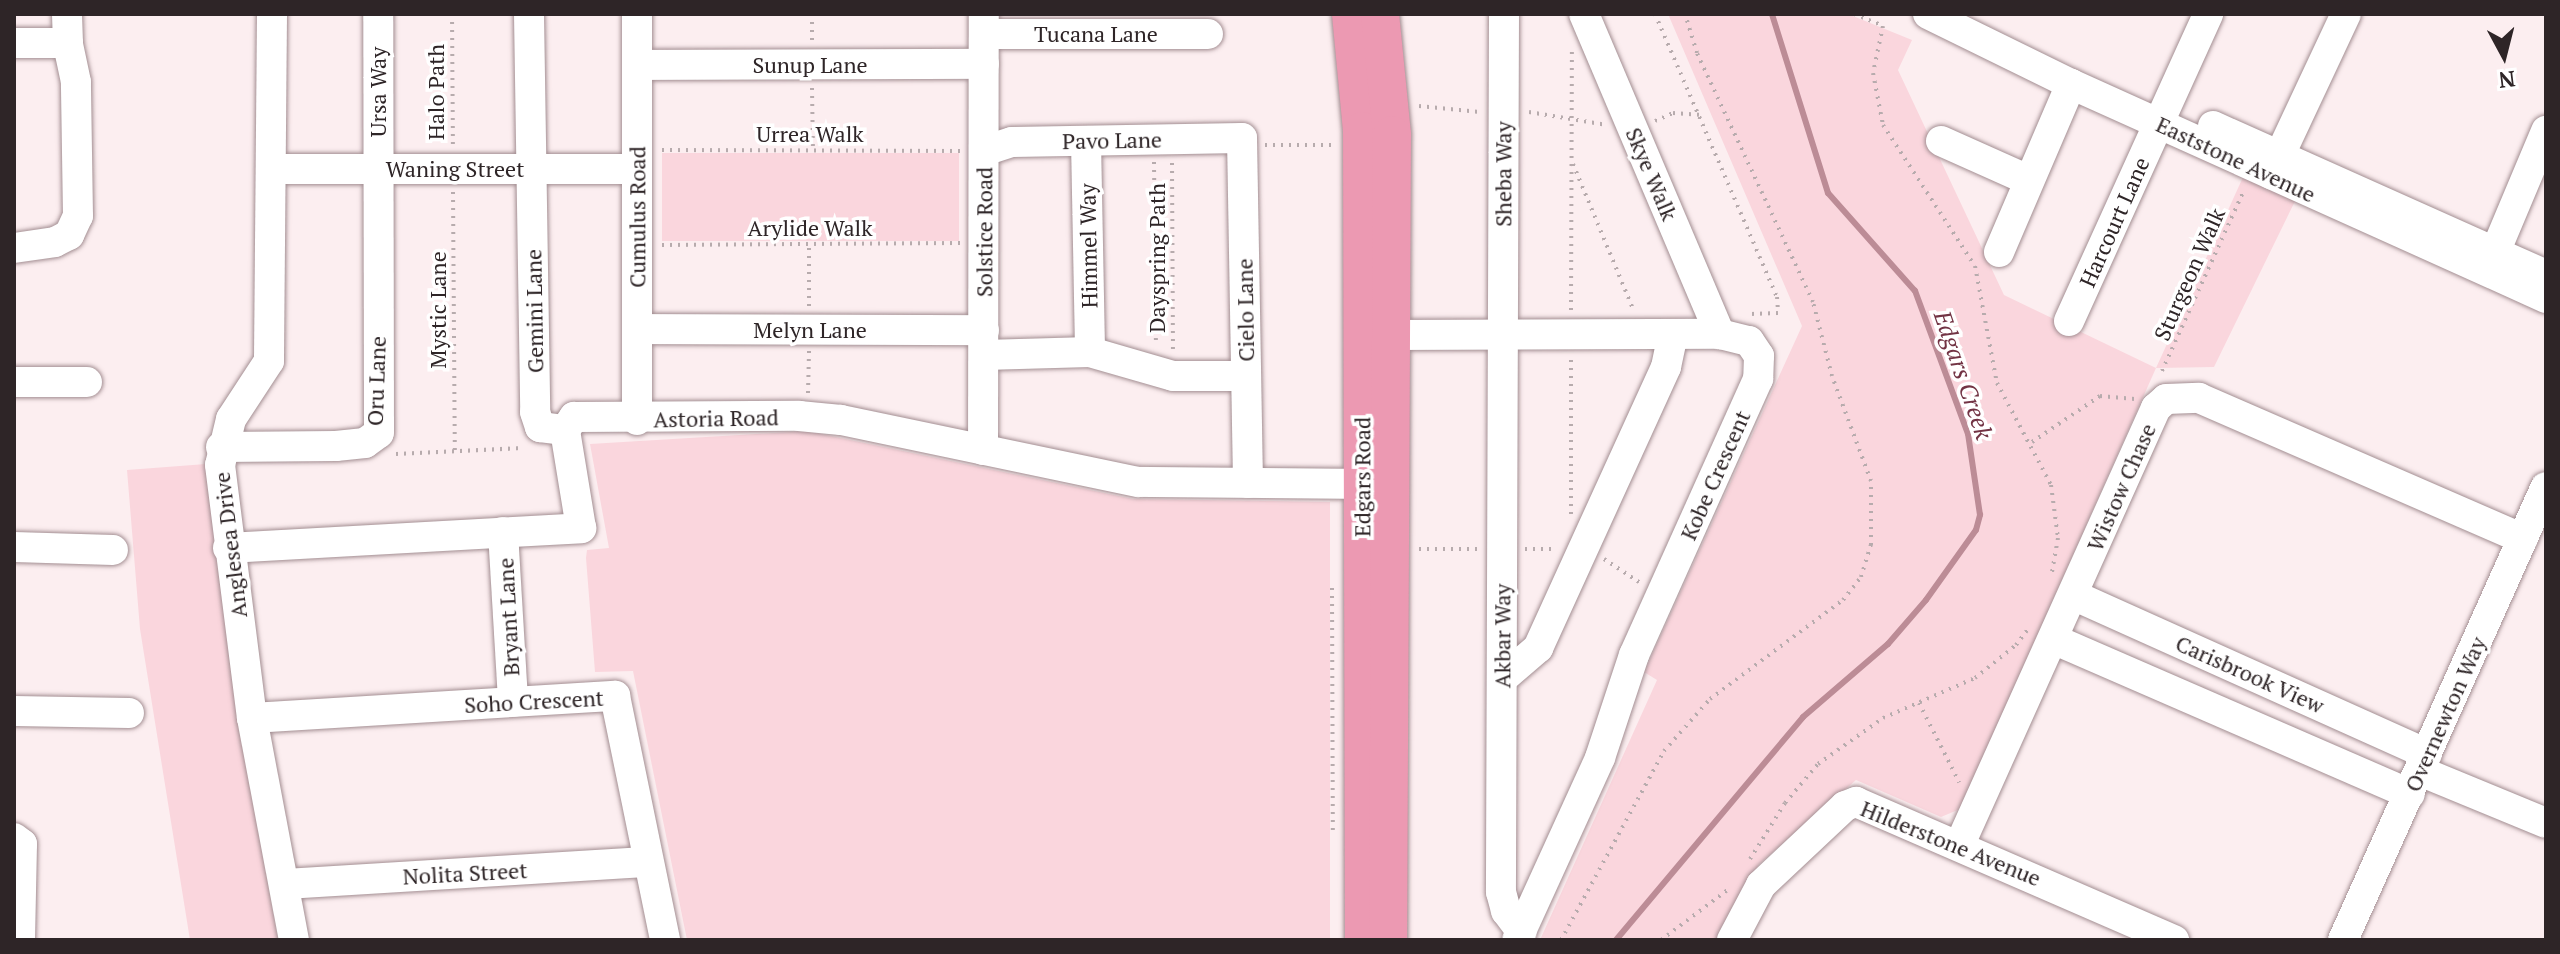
<!DOCTYPE html>
<html>
<head>
<meta charset="utf-8">
<style>
  body { margin:0 }
  #map { position:relative; width:2560px; height:954px; overflow:hidden; background:#fceef0; font-family:"PT Serif",serif }
  div>[style] { position:absolute }
  [style*='--x'] { left:calc(var(--x)*1px); top:calc(var(--y)*1px); width:calc(var(--w)*1px); rotate:calc(var(--a)*1deg) }
  .green>* { inset:0; background:#fad6dd; transform-origin:0 0 }
  .stream>* { height:6px; margin:-3px; padding:0 3px; transform-origin:3px; border-radius:3px; background:#bc8c96 }
  .path>* { height:4px; margin-top:-2px; transform-origin:0; background:repeating-linear-gradient(90deg,#b7abad 0 2px,transparent 0 8px) }
  .roads { filter:drop-shadow(0 0 2px #a38e92) drop-shadow(0 0 2px #a38e92) }
  .minor>* { height:30px; margin:-15px; padding:0 15px; transform-origin:15px; border-radius:15px; background:#fff }
  .major>* { height:38px; margin:-19px; padding:0 19px; transform-origin:19px; border-radius:19px; background:#ec99b2 }
  span { translate:-50% -50%; white-space:nowrap; text-align:center; line-height:1.15; -webkit-text-stroke:7px #fff; paint-order:stroke }
  .street-label { font-size:22px; color:#2e2527 }
  .water-label { font-size:24px; color:#723344; font-style:italic }
  .frame { position:absolute; inset:0; border:16px solid #2e2527; pointer-events:none }
  .north { position:absolute; left:2464px; top:16px; width:80px; height:80px; -webkit-text-stroke:6px #fff; paint-order:stroke; rotate:173deg; font-size:22px; font-weight:700; line-height:32px; text-align:center; color:#2e2527 }
  .north::after { content:''; display:block; margin:auto; width:28px; height:36px; background:#2e2527; clip-path:polygon(50% 0,100% 100%,50% 72%,0 100%) }
</style>
</head>
<body>
<div id="map">
  <div class="green">
    <i style="clip-path:polygon(1668px 14px,1848px 14px,1912px 40px,1898px 70px,2004px 295px,2156px 368px,2244px 175px,2296px 199px,2214px 367px,2156px 368px,1960px 809px,1941px 817px,1856px 780px,1759px 864px,1719px 940px,1540px 940px,1657px 680px,1644px 672px,1802px 326px)"></i>
    <i style="left:959px;top:153px;width:88px;height:297px;rotate:90deg"></i>
    <i style="clip-path:polygon(807px 431px,1133px 499px,1330px 502px,1330px 940px,687px 940px,633px 671px,595px 672px,586px 558px,587px 550px,609px 548px,590px 444px)"></i>
    <i style="clip-path:polygon(206px 464px,245px 757px,278px 940px,190px 940px,140px 629px,127px 470px)"></i>
  </div>
  <div class="stream">
    <i style="--x:1616;--y:940;--w:291;--a:-50"></i>
    <i style="--x:1803;--y:717;--w:112;--a:-40.7"></i>
    <i style="--x:1888;--y:644;--w:58;--a:-49.2"></i>
    <i style="--x:1926;--y:600;--w:86;--a:-54.5"></i>
    <i style="--x:1976;--y:530;--w:16;--a:-75"></i>
    <i style="--x:1980;--y:515;--w:82;--a:-98.4"></i>
    <i style="--x:1968;--y:434;--w:153;--a:-110.3"></i>
    <i style="--x:1915;--y:291;--w:131;--a:-131.6"></i>
    <i style="--x:1828;--y:193;--w:188;--a:-107.4"></i>
  </div>
  <div class="path">
    <i style="--x:452;--y:14;--w:130;--a:89.6"></i>
    <i style="--x:1655;--y:14;--w:308;--a:66.7"></i>
    <i style="--x:1777;--y:297;--w:16;--a:86"></i>
    <i style="--x:1778;--y:313;--w:28;--a:178"></i>
    <i style="--x:1854;--y:14;--w:31;--a:22"></i>
    <i style="--x:1883;--y:26;--w:48;--a:102"></i>
    <i style="--x:1873;--y:73;--w:53;--a:79.1"></i>
    <i style="--x:1883;--y:125;--w:168;--a:56.9"></i>
    <i style="--x:1975;--y:266;--w:119;--a:79.4"></i>
    <i style="--x:1997;--y:383;--w:115;--a:62.1"></i>
    <i style="--x:2051;--y:485;--w:53;--a:82.5"></i>
    <i style="--x:2058;--y:538;--w:39;--a:100"></i>
    <i style="--x:812;--y:40;--w:26;--a:-90"></i>
    <i style="--x:812;--y:88;--w:62;--a:89.1"></i>
    <i style="--x:1419;--y:106;--w:61;--a:5.6"></i>
    <i style="--x:1529;--y:112;--w:79;--a:9.5"></i>
    <i style="--x:1655;--y:121;--w:20;--a:-24"></i>
    <i style="--x:1673;--y:113;--w:26;--a:4"></i>
    <i style="--x:1265;--y:145;--w:68;--a:0"></i>
    <i style="--x:662;--y:150;--w:300;--a:0.2"></i>
    <i style="--x:1154;--y:162;--w:183;--a:89.4"></i>
    <i style="--x:1172;--y:163;--w:187;--a:89.7"></i>
    <i style="--x:1573;--y:164;--w:159;--a:67.5"></i>
    <i style="--x:453;--y:192;--w:259;--a:89.6"></i>
    <i style="--x:662;--y:245;--w:299;--a:-0.4"></i>
    <i style="--x:809;--y:306;--w:62;--a:-90"></i>
    <i style="--x:1571;--y:310;--w:259;--a:-89.8"></i>
    <i style="--x:2162;--y:371;--w:199;--a:-65.6"></i>
    <i style="--x:808;--y:393;--w:42;--a:-88.6"></i>
    <i style="--x:2032;--y:442;--w:82;--a:-34.1"></i>
    <i style="--x:2100;--y:396;--w:35;--a:5"></i>
    <i style="--x:396;--y:454;--w:126;--a:-2.7"></i>
    <i style="--x:1571;--y:514;--w:155;--a:-90"></i>
    <i style="--x:1419;--y:549;--w:62;--a:0"></i>
    <i style="--x:1525;--y:549;--w:32;--a:0"></i>
    <i style="--x:1604;--y:559;--w:42;--a:33.3"></i>
    <i style="--x:1332;--y:588;--w:247;--a:89.8"></i>
    <i style="--x:1919;--y:703;--w:89;--a:63.1"></i>
    <i style="--x:1750;--y:859;--w:66;--a:-58"></i>
    <i style="--x:1785;--y:803;--w:51;--a:-49.8"></i>
    <i style="--x:1818;--y:764;--w:80;--a:-35.3"></i>
    <i style="--x:1883;--y:718;--w:100;--a:-23.5"></i>
    <i style="--x:1975;--y:678;--w:53;--a:-38.8"></i>
    <i style="--x:2016;--y:645;--w:21;--a:-53"></i>
    <i style="--x:1561;--y:940;--w:215;--a:-61.4"></i>
    <i style="--x:1664;--y:751;--w:69;--a:-48.5"></i>
    <i style="--x:1710;--y:699;--w:166;--a:-36.7"></i>
    <i style="--x:1843;--y:600;--w:29;--a:-52"></i>
    <i style="--x:1861;--y:577;--w:34;--a:-73"></i>
    <i style="--x:1871;--y:545;--w:64;--a:-90"></i>
    <i style="--x:1871;--y:481;--w:112;--a:-110.4"></i>
    <i style="--x:1832;--y:376;--w:76;--a:-104.4"></i>
    <i style="--x:1813;--y:302;--w:275;--a:-115"></i>
    <i style="--x:1697;--y:53;--w:41;--a:-107.1"></i>
    <i style="--x:1661;--y:940;--w:85;--a:-36.9"></i>
  </div>
  <div class="roads">
    <div class="minor">
      <i style="--x:272;--y:14;--w:347;--a:90.5"></i>
      <i style="--x:269;--y:361;--w:69;--a:123.2"></i>
      <i style="--x:231;--y:419;--w:47;--a:103.4"></i>
      <i style="--x:220;--y:465;--w:255;--a:82.8"></i>
      <i style="--x:252;--y:718;--w:226;--a:79.3"></i>
      <i style="--x:529;--y:14;--w:398;--a:89.1"></i>
      <i style="--x:535;--y:412;--w:16;--a:72"></i>
      <i style="--x:540;--y:427;--w:25;--a:7"></i>
      <i style="--x:1504;--y:14;--w:878;--a:90.2"></i>
      <i style="--x:1501;--y:892;--w:20;--a:75"></i>
      <i style="--x:1506;--y:911;--w:26;--a:53"></i>
      <i style="--x:1584;--y:14;--w:348;--a:67"></i>
      <i style="--x:1928;--y:14;--w:159;--a:26.1"></i>
      <i style="--x:2071;--y:84;--w:521;--a:24.25"></i>
      <i style="--x:984;--y:34;--w:224;--a:0"></i>
      <i style="--x:14;--y:43;--w:54;--a:0"></i>
      <i style="--x:68;--y:43;--w:29;--a:-92"></i>
      <i style="--x:637;--y:65;--w:347;--a:-0.2"></i>
      <i style="--x:2213;--y:126;--w:365;--a:24.1"></i>
      <i style="--x:1086;--y:141;--w:211;--a:88.9"></i>
      <i style="--x:1941;--y:141;--w:95;--a:24.1"></i>
      <i style="--x:984;--y:151;--w:29;--a:-18"></i>
      <i style="--x:1012;--y:142;--w:230;--a:-1"></i>
      <i style="--x:1242;--y:138;--w:345;--a:89"></i>
      <i style="--x:273;--y:169;--w:364;--a:0"></i>
      <i style="--x:2271;--y:174;--w:177;--a:-64.9"></i>
      <i style="--x:14;--y:248;--w:41;--a:-8.3"></i>
      <i style="--x:55;--y:242;--w:16;--a:-27"></i>
      <i style="--x:69;--y:235;--w:21;--a:-65"></i>
      <i style="--x:78;--y:216;--w:134;--a:-90.9"></i>
      <i style="--x:76;--y:82;--w:40;--a:-102"></i>
      <i style="--x:1999;--y:252;--w:183;--a:-66.8"></i>
      <i style="--x:2488;--y:269;--w:150;--a:-67.2"></i>
      <i style="--x:2069;--y:321;--w:337;--a:-65.6"></i>
      <i style="--x:637;--y:329;--w:347;--a:0.2"></i>
      <i style="--x:1391;--y:335;--w:329;--a:-0.2"></i>
      <i style="--x:1720;--y:334;--w:30;--a:14"></i>
      <i style="--x:1749;--y:341;--w:18;--a:56"></i>
      <i style="--x:1759;--y:356;--w:23;--a:92"></i>
      <i style="--x:1758;--y:379;--w:303;--a:114.2"></i>
      <i style="--x:1634;--y:655;--w:108;--a:108.3"></i>
      <i style="--x:1600;--y:758;--w:200;--a:114.5"></i>
      <i style="--x:984;--y:355;--w:106;--a:-1.6"></i>
      <i style="--x:1090;--y:352;--w:86;--a:16.1"></i>
      <i style="--x:1173;--y:376;--w:73;--a:0"></i>
      <i style="--x:14;--y:382;--w:73;--a:0"></i>
      <i style="--x:637;--y:420;--w:406;--a:-90"></i>
      <i style="--x:221;--y:447;--w:115;--a:-0.5"></i>
      <i style="--x:336;--y:446;--w:29;--a:-6"></i>
      <i style="--x:365;--y:443;--w:17;--a:-36"></i>
      <i style="--x:379;--y:433;--w:419;--a:-90.1"></i>
      <i style="--x:983;--y:450;--w:436;--a:-89.9"></i>
      <i style="--x:503;--y:532;--w:170;--a:86.6"></i>
      <i style="--x:14;--y:547;--w:99;--a:1.7"></i>
      <i style="--x:228;--y:548;--w:354;--a:-3.2"></i>
      <i style="--x:581;--y:528;--w:99;--a:-99.3"></i>
      <i style="--x:565;--y:430;--w:16;--a:-55"></i>
      <i style="--x:574;--y:417;--w:225;--a:-0.3"></i>
      <i style="--x:799;--y:416;--w:42;--a:5.4"></i>
      <i style="--x:841;--y:420;--w:304;--a:11.8"></i>
      <i style="--x:1139;--y:482;--w:245;--a:0.5"></i>
      <i style="--x:2073;--y:595;--w:388;--a:24.2"></i>
      <i style="--x:2053;--y:639;--w:389;--a:23.5"></i>
      <i style="--x:1502;--y:679;--w:48;--a:-40.7"></i>
      <i style="--x:1538;--y:648;--w:309;--a:-65.5"></i>
      <i style="--x:1666;--y:367;--w:33;--a:-78"></i>
      <i style="--x:14;--y:711;--w:115;--a:1"></i>
      <i style="--x:252;--y:718;--w:364;--a:-3.5"></i>
      <i style="--x:615;--y:696;--w:249;--a:78.4"></i>
      <i style="--x:2420;--y:771;--w:136;--a:22.4"></i>
      <i style="--x:14;--y:838;--w:10;--a:37"></i>
      <i style="--x:22;--y:844;--w:96;--a:91.2"></i>
      <i style="--x:1960;--y:844;--w:478;--a:-65.8"></i>
      <i style="--x:2156;--y:408;--w:13;--a:-42"></i>
      <i style="--x:2166;--y:399;--w:33;--a:-2"></i>
      <i style="--x:2199;--y:398;--w:353;--a:23.5"></i>
      <i style="--x:284;--y:884;--w:363;--a:-3.5"></i>
      <i style="--x:1732;--y:940;--w:62;--a:-62.2"></i>
      <i style="--x:1761;--y:885;--w:115;--a:-43.2"></i>
      <i style="--x:1845;--y:806;--w:12;--a:-20"></i>
      <i style="--x:1856;--y:802;--w:347;--a:23.5"></i>
      <i style="--x:2343;--y:940;--w:496;--a:-65.9"></i>
    </div>
    <div class="major">
      <i style="--x:1351;--y:14;--w:118;--a:84.6"></i>
      <i style="--x:1362;--y:131;--w:809;--a:89.86"></i>
      <i style="--x:1380;--y:14;--w:122;--a:84.3"></i>
      <i style="--x:1392;--y:135;--w:805;--a:90.28"></i>
    </div>
  </div>
  <div class="street-label">
    <span style="left:1096px;top:34px">Tucana Lane</span>
    <span style="left:810px;top:65px">Sunup Lane</span>
    <span style="left:378px;top:92px;rotate:-90deg">Ursa Way</span>
    <span style="left:436px;top:92px;rotate:-90deg">Halo Path</span>
    <span style="left:810px;top:134px">Urrea Walk</span>
    <span style="left:1112px;top:140px;rotate:-1deg">Pavo Lane</span>
    <span style="left:2236px;top:159px;rotate:25deg">Eaststone Avenue</span>
    <span style="left:455px;top:169px">Waning Street</span>
    <span style="left:1503px;top:174px;rotate:-90deg">Sheba Way</span>
    <span style="left:1652px;top:174px;rotate:67deg">Skye Walk</span>
    <span style="left:637px;top:217px;rotate:-90deg">Cumulus Road</span>
    <span style="left:2114px;top:222px;rotate:-66deg">Harcourt Lane</span>
    <span style="left:810px;top:228px">Arylide Walk</span>
    <span style="left:984px;top:232px;rotate:-90deg">Solstice Road</span>
    <span style="left:1088px;top:246px;rotate:-91deg">Himmel Way</span>
    <span style="left:1157px;top:258px;rotate:-90deg">Dayspring Path</span>
    <span style="left:2189px;top:274px;rotate:-66deg">Sturgeon Walk</span>
    <span style="left:438px;top:310px;rotate:-90deg">Mystic Lane</span>
    <span style="left:1245px;top:310px;rotate:-91deg">Cielo Lane</span>
    <span style="left:534px;top:311px;rotate:-91deg">Gemini Lane</span>
    <span style="left:810px;top:330px">Melyn Lane</span>
    <span style="left:376px;top:381px;rotate:-88deg">Oru Lane</span>
    <span style="left:716px;top:418px;rotate:-1deg">Astoria Road</span>
    <span style="left:1715px;top:475px;rotate:-66deg">Kobe Crescent</span>
    <span style="left:1362px;top:477px;rotate:-90deg">Edgars Road</span>
    <span style="left:2121px;top:487px;rotate:-66deg">Wistow Chase</span>
    <span style="left:230px;top:545px;rotate:-97deg">Anglesea Drive</span>
    <span style="left:508px;top:617px;rotate:-93deg">Bryant Lane</span>
    <span style="left:1502px;top:636px;rotate:-90deg">Akbar Way</span>
    <span style="left:2250px;top:674px;rotate:24deg">Carisbrook View</span>
    <span style="left:534px;top:701px;rotate:-3deg">Soho Crescent</span>
    <span style="left:2445px;top:714px;rotate:-66deg">Overnewton Way</span>
    <span style="left:1951px;top:843px;rotate:22deg">Hilderstone Avenue</span>
    <span style="left:465px;top:873px;rotate:-3deg">Nolita Street</span>
  </div>
  <div class="water-label">
    <span style="left:1963px;top:375px;rotate:71deg">Edgars Creek</span>
  </div>
  <div class="frame"></div>
  <div class="north">N</div>
</div>
</body>
</html>
